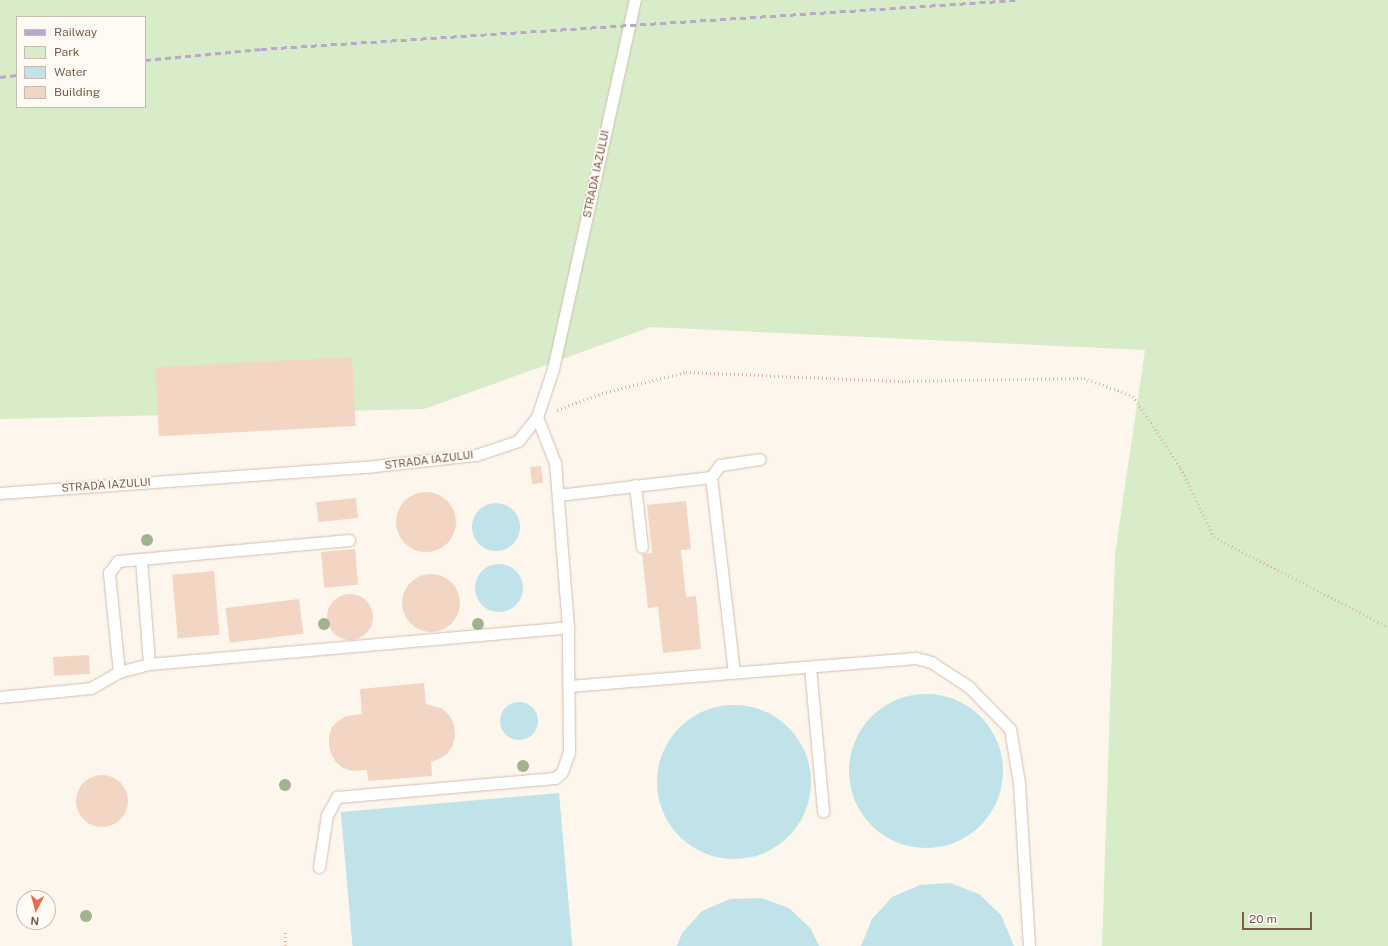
<!DOCTYPE html>
<html>
<head>
<meta charset="utf-8">
<style>
  body { margin:0 }
  #map { position:relative; width:1388px; height:946px; overflow:hidden; background:#fdf6ec; font-family:"Public Sans",sans-serif }
  div>[style] { position:absolute }
  [style*='--x'] { left:calc(var(--x)*1px); top:calc(var(--y)*1px); width:calc(var(--w)*1px); rotate:calc(var(--a)*1deg) }
  .green>* { inset:0; background:#d8ecc9 }
  .water>* { inset:0; background:#bfe3e8; transform-origin:0 0 }
  .round { border-radius:50% }
  .building>* { inset:0; background:#f3d5c3; transform-origin:0 0 }
  .path>* { height:2.5px; margin-top:-1.25px; transform-origin:0; background:repeating-linear-gradient(90deg,#d9b8a5 0 1px,transparent 0 4px) }
  .roads { filter:drop-shadow(0 0 1px #d1beb0) drop-shadow(0 0 1px #d1beb0) }
  .service>* { height:11px; margin:-5.5px; padding:0 5.5px; transform-origin:5.5px; border-radius:5.5px; background:#fff }
  .rail>* { height:3px; margin-top:-1.5px; transform-origin:0; background:repeating-linear-gradient(90deg,#b9a8c9 0 6px,transparent 0 10px) }
  .trees>* { width:12px; height:12px; margin:-6px; border-radius:50%; background:#a0b28e }
  span { translate:-50% -50%; white-space:nowrap; text-align:center; line-height:1.15; -webkit-text-stroke:3.5px #fffaf3; paint-order:stroke }
  .street-label { font-size:11px; color:#7a5c4d }
  .legend { position:absolute; left:16px; top:16px; width:130px; height:92px; box-sizing:border-box; background:#fffaf3; border:1px solid #cabbb1; margin:0; padding:5px 7px; list-style:none; font-size:12px; color:#7a5c4d }
  .legend li { display:flex; align-items:center; gap:8px; height:20px }
  .legend b { width:20px; border:1px solid #cabbb1 }
  .north { position:absolute; left:16px; top:890px; width:40px; height:40px; box-sizing:border-box; background:#fffaf3; border:1px solid #cabbb1; border-radius:50%; rotate:186deg; font-size:11px; font-weight:700; line-height:16px; text-align:center; color:#7a5c4d }
  .north::after { content:''; display:block; margin:auto; width:14px; height:18px; background:#e76f51; clip-path:polygon(50% 0,100% 100%,50% 72%,0 100%) }
  .scale { position:absolute; left:1242px; top:912px; width:70px; height:18px; box-sizing:border-box; border:2px solid #7a5c4d; border-top:0; padding-left:5px; font-size:12px; line-height:14px; white-space:nowrap; color:#7a5c4d; -webkit-text-stroke:3px #fffaf3; paint-order:stroke }
</style>
</head>
<body>
<div id="map">
  <div class="green">
    <i style="clip-path:polygon(evenodd,0 0,1388px 0,1388px 946px,1102px 946px,1115px 554px,1145px 350px,651px 327px,424px 409px,0 419px,0 0,17px 17px,145px 17px,145px 107px,17px 107px,17px 17px)"></i>
  </div>
  <div class="water">
    <i class="round" style="left:472px;top:503px;width:48px;height:48px"></i>
    <i class="round" style="left:475px;top:564px;width:48px;height:48px"></i>
    <i class="round" style="left:849px;top:694px;width:154px;height:154px"></i>
    <i class="round" style="left:500px;top:702px;width:38px;height:38px"></i>
    <i class="round" style="left:657px;top:705px;width:154px;height:154px"></i>
    <i style="left:559px;top:793px;width:154px;height:219px;rotate:85deg"></i>
    <i style="clip-path:polygon(950px 883px,979px 894px,1001px 915px,1014px 946px,861px 946px,872px 919px,892px 897px,920px 885px)"></i>
    <i style="clip-path:polygon(761px 898px,789px 908px,811px 929px,819px 946px,677px 946px,682px 933px,702px 911px,730px 899px)"></i>
  </div>
  <div class="building">
    <i style="left:352px;top:357px;width:69px;height:197px;rotate:87deg"></i>
    <i style="left:541px;top:466px;width:17px;height:11px;rotate:83deg"></i>
    <i class="round" style="left:396px;top:492px;width:60px;height:60px"></i>
    <i style="left:356px;top:498px;width:20px;height:40px;rotate:84deg"></i>
    <i style="clip-path:polygon(686px 501px,691px 549px,681px 550px,686px 597px,696px 596px,701px 649px,663px 653px,658px 607px,648px 608px,642px 554px,652px 553px,647px 505px)"></i>
    <i style="left:355px;top:549px;width:36px;height:34px;rotate:85deg"></i>
    <i style="left:214px;top:571px;width:64px;height:42px;rotate:85deg"></i>
    <i class="round" style="left:402px;top:574px;width:58px;height:58px"></i>
    <i class="round" style="left:327px;top:594px;width:46px;height:46px"></i>
    <i style="left:299px;top:599px;width:35px;height:74px;rotate:83deg"></i>
    <i style="left:89px;top:655px;width:19px;height:36px;rotate:87deg"></i>
    <i style="clip-path:polygon(424px 683px,426px 704px,443px 709px,450px 716px,454px 725px,455px 736px,453px 745px,447px 754px,439px 759px,431px 762px,432px 776px,368px 781px,367px 770px,352px 771px,343px 768px,336px 762px,331px 754px,329px 745px,329px 736px,332px 727px,338px 721px,346px 716px,362px 714px,360px 689px)"></i>
    <i class="round" style="left:76px;top:775px;width:52px;height:52px"></i>
  </div>
  <div class="path">
    <i style="--x:557;--y:410;--w:48;--a:-20.7"></i>
    <i style="--x:602;--y:393;--w:87;--a:-14"></i>
    <i style="--x:686;--y:372;--w:219;--a:2.4"></i>
    <i style="--x:905;--y:381;--w:179;--a:-1"></i>
    <i style="--x:1084;--y:378;--w:52;--a:20.2"></i>
    <i style="--x:1133;--y:396;--w:87;--a:56.3"></i>
    <i style="--x:1181;--y:468;--w:76;--a:64.4"></i>
    <i style="--x:1214;--y:537;--w:196;--a:27.3"></i>
    <i style="--x:285;--y:946;--w:16;--a:-90"></i>
  </div>
  <div class="roads">
    <div class="service">
      <i style="--x:711;--y:477;--w:15;--a:-53"></i>
      <i style="--x:720;--y:465;--w:40;--a:-8.5"></i>
      <i style="--x:635;--y:485;--w:62;--a:83.6"></i>
      <i style="--x:0;--y:493;--w:375;--a:-4.1"></i>
      <i style="--x:374;--y:466;--w:103;--a:-6.2"></i>
      <i style="--x:476;--y:455;--w:44;--a:-18.4"></i>
      <i style="--x:518;--y:441;--w:31;--a:-52"></i>
      <i style="--x:537;--y:417;--w:51;--a:-71.6"></i>
      <i style="--x:553;--y:369;--w:378;--a:-77.5"></i>
      <i style="--x:558;--y:495;--w:154;--a:-6.7"></i>
      <i style="--x:711;--y:477;--w:197;--a:83.3"></i>
      <i style="--x:141;--y:559;--w:105;--a:85.6"></i>
      <i style="--x:810;--y:667;--w:145;--a:84.8"></i>
      <i style="--x:119;--y:672;--w:100;--a:-95.8"></i>
      <i style="--x:109;--y:573;--w:15;--a:-53"></i>
      <i style="--x:118;--y:561;--w:232;--a:-5.2"></i>
      <i style="--x:569;--y:686;--w:348;--a:-4.6"></i>
      <i style="--x:916;--y:658;--w:16;--a:15"></i>
      <i style="--x:931;--y:662;--w:45;--a:33.3"></i>
      <i style="--x:969;--y:687;--w:59;--a:45.7"></i>
      <i style="--x:1010;--y:729;--w:55;--a:80.5"></i>
      <i style="--x:1019;--y:783;--w:163;--a:86.5"></i>
      <i style="--x:0;--y:697;--w:91;--a:-5.6"></i>
      <i style="--x:91;--y:688;--w:32;--a:-30"></i>
      <i style="--x:119;--y:672;--w:31;--a:-15"></i>
      <i style="--x:149;--y:664;--w:421;--a:-5"></i>
      <i style="--x:319;--y:867;--w:53;--a:-81.3"></i>
      <i style="--x:327;--y:815;--w:21;--a:-61"></i>
      <i style="--x:337;--y:797;--w:219;--a:-5"></i>
      <i style="--x:555;--y:778;--w:9;--a:-41"></i>
      <i style="--x:562;--y:772;--w:21;--a:-71"></i>
      <i style="--x:569;--y:752;--w:125;--a:-90.5"></i>
      <i style="--x:568;--y:627;--w:165;--a:-94.5"></i>
      <i style="--x:555;--y:463;--w:49;--a:-111.4"></i>
    </div>
  </div>
  <div class="rail">
    <i style="--x:145;--y:60;--w:117;--a:-5.4"></i>
    <i style="--x:261;--y:49;--w:757;--a:-3.71"></i>
    <i style="--x:0;--y:77;--w:17;--a:-7"></i>
  </div>
  <div class="trees">
    <i style="left:147px;top:540px"></i>
    <i style="left:324px;top:624px"></i>
    <i style="left:478px;top:624px"></i>
    <i style="left:523px;top:766px"></i>
    <i style="left:285px;top:785px"></i>
    <i style="left:86px;top:916px"></i>
  </div>
  <div class="street-label">
    <span style="left:596px;top:174px;rotate:-78deg">STRADA IAZULUI</span>
    <span style="left:429px;top:460px;rotate:-7deg">STRADA IAZULUI</span>
    <span style="left:106px;top:485px;rotate:-4deg">STRADA IAZULUI</span>
  </div>
  <ul class="legend">
  <li><b style="height:5px;background:#b9a8c9"></b>Railway</li>
  <li><b style="height:11px;background:#d8ecc9"></b>Park</li>
  <li><b style="height:11px;background:#bfe3e8"></b>Water</li>
  <li><b style="height:11px;background:#f3d5c3"></b>Building</li>
  </ul>
  <div class="north">N</div>
  <div class="scale">20 m</div>
</div>
</body>
</html>
